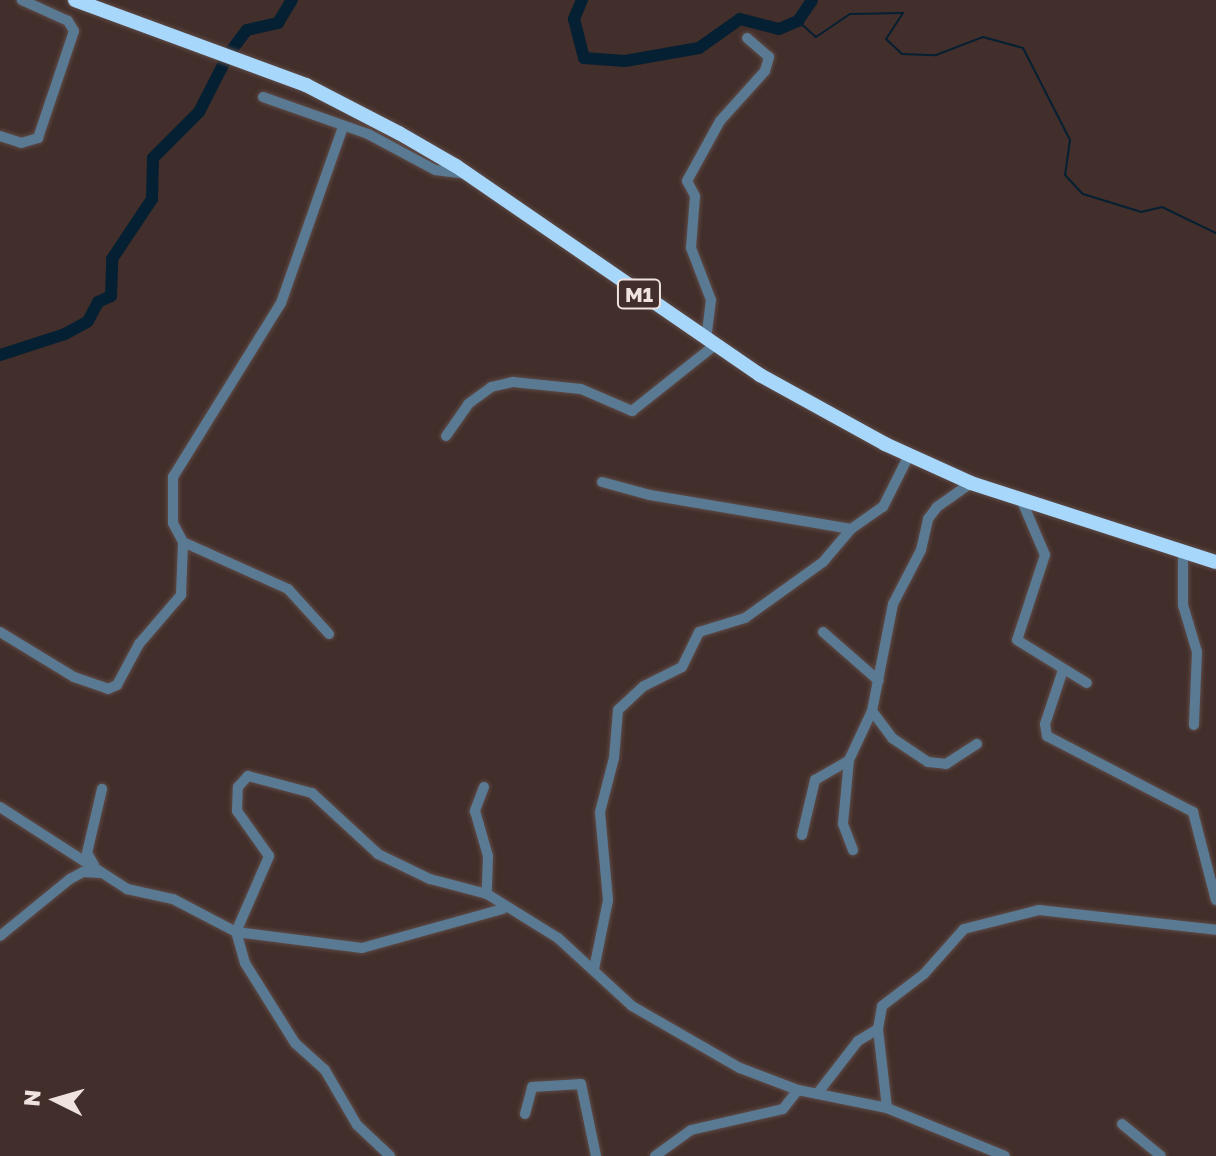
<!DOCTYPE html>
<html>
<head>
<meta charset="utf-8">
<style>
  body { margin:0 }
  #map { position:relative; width:1216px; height:1156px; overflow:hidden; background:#422e2a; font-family:"Golos Text",sans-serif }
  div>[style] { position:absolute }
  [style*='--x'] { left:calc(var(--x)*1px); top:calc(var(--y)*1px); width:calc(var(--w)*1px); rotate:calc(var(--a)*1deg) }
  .stream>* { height:2px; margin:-1px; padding:0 1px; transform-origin:1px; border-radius:1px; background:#052032 }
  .river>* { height:12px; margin:-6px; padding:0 6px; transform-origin:6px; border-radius:6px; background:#052032 }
  .roads { filter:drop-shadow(0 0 2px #5e4b47) drop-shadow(0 0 2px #5e4b47) }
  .minor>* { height:10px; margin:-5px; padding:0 5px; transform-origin:5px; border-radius:5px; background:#5a7a93 }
  .highway>* { height:14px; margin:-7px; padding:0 7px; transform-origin:7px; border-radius:7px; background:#a8d7fc }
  span { translate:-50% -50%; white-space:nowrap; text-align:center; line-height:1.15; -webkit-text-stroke:7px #422e2a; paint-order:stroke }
  .shield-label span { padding:2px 6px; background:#422e2a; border:2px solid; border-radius:6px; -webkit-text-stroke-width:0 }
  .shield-label { font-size:20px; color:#efe2df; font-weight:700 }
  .north { position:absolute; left:16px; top:1060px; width:80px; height:80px; -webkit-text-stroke:6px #422e2a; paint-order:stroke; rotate:275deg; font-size:22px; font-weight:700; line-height:32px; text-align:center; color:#efe2df }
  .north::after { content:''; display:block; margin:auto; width:28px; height:36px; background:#efe2df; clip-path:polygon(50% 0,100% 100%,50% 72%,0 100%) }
</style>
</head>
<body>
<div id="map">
  <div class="stream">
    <i style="--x:798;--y:21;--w:24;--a:42"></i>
    <i style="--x:816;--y:37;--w:41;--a:-34.1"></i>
    <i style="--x:850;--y:14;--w:53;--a:-1.1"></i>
    <i style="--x:903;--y:13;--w:31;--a:123"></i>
    <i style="--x:886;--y:39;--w:22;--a:43"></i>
    <i style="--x:902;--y:54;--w:34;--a:2"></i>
    <i style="--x:936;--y:55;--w:50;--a:-21"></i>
    <i style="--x:983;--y:37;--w:41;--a:15.4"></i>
    <i style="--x:1023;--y:48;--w:103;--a:62.9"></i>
    <i style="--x:1070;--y:140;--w:35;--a:98"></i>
    <i style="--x:1065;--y:175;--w:26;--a:47"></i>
    <i style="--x:1083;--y:194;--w:61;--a:17.2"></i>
    <i style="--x:1141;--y:212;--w:22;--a:-13"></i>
    <i style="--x:1162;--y:207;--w:60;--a:25.7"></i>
  </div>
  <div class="river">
    <i style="--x:582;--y:0;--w:21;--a:113"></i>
    <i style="--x:574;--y:19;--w:40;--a:75.6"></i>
    <i style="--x:584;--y:58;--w:41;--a:4.2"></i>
    <i style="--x:625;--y:61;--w:75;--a:-10"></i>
    <i style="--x:699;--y:48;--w:50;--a:-35.3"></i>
    <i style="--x:740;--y:19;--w:40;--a:14.4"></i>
    <i style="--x:779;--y:29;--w:21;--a:-23"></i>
    <i style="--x:798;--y:21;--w:25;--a:-56"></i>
    <i style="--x:231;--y:51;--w:26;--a:-53"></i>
    <i style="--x:247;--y:30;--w:32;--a:-13"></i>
    <i style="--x:278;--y:23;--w:27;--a:-59"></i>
    <i style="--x:0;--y:355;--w:68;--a:-17.9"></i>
    <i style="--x:65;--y:334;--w:26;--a:-29"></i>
    <i style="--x:88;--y:321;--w:21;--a:-62"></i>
    <i style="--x:98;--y:302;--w:14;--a:-25"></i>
    <i style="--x:111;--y:296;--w:37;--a:-88"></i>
    <i style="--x:112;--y:259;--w:72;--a:-56.3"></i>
    <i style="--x:152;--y:199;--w:41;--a:-88.6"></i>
    <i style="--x:153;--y:158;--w:65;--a:-45"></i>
    <i style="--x:199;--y:112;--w:57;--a:-63"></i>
  </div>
  <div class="roads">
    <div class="minor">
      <i style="--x:263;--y:97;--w:111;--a:19.4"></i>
      <i style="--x:368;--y:134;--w:76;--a:28.2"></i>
      <i style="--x:435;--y:170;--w:33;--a:7"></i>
      <i style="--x:0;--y:136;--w:22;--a:18"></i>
      <i style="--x:21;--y:143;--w:18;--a:-16"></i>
      <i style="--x:38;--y:138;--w:113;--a:-71.4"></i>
      <i style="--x:74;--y:31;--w:12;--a:-121"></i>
      <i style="--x:68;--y:21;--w:51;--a:-155.5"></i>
      <i style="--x:706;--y:340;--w:40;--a:-82.9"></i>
      <i style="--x:711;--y:300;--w:56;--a:-111"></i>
      <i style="--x:691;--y:248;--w:52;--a:-85.6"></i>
      <i style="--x:695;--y:196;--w:17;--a:-118"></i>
      <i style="--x:687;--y:181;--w:68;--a:-61.2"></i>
      <i style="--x:720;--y:121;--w:67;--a:-48"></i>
      <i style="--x:765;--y:71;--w:15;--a:-74"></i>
      <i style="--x:769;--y:57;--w:29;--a:-139"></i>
      <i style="--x:446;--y:436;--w:39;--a:-55"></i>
      <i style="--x:468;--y:404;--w:29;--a:-36"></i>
      <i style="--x:491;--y:387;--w:23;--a:-13"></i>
      <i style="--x:513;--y:382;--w:68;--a:5.9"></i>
      <i style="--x:581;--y:389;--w:56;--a:23.3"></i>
      <i style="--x:632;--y:411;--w:106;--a:-38.5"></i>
      <i style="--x:602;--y:482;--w:50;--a:15.2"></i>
      <i style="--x:650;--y:495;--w:204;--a:9.6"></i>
      <i style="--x:1021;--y:499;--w:61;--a:66.8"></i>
      <i style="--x:1045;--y:555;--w:89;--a:108.2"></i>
      <i style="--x:1017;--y:640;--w:82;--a:31.6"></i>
      <i style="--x:1183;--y:552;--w:53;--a:90"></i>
      <i style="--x:1183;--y:605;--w:49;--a:73.4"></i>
      <i style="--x:1197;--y:652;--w:73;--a:92.4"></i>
      <i style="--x:0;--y:632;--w:87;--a:31.3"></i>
      <i style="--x:74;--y:677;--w:36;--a:19"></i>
      <i style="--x:108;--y:689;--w:10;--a:-24"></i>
      <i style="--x:117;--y:685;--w:47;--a:-61.8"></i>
      <i style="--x:139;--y:644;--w:65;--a:-49.4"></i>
      <i style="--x:181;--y:595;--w:53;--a:-87.8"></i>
      <i style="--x:823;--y:632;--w:74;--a:41.2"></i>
      <i style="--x:329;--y:634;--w:61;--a:-132.3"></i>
      <i style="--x:288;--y:589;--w:115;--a:-155.9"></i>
      <i style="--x:183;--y:542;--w:21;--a:-118"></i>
      <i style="--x:173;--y:523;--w:46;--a:-90"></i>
      <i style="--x:173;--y:477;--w:205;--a:-58.2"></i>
      <i style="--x:281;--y:303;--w:187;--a:-70.6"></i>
      <i style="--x:1063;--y:670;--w:57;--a:108.4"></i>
      <i style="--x:1045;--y:724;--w:12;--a:81"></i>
      <i style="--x:1047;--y:736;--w:165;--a:27.5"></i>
      <i style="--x:1193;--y:812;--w:91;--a:75.4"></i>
      <i style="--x:872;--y:711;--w:34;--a:53"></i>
      <i style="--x:892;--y:738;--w:43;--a:33.7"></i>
      <i style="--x:928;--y:762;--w:18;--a:6"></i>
      <i style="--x:946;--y:764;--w:37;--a:-33"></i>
      <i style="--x:849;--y:760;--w:64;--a:95.4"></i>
      <i style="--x:843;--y:824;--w:28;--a:69"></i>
      <i style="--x:484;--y:787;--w:26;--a:111"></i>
      <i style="--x:475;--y:811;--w:47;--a:73.9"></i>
      <i style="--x:488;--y:856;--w:38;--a:92"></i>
      <i style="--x:0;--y:807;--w:151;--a:32.8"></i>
      <i style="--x:127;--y:889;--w:47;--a:12.3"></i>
      <i style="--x:173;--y:899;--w:71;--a:27.6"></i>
      <i style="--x:236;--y:932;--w:127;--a:7.2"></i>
      <i style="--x:362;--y:948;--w:146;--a:-15.5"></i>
      <i style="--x:802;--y:835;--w:57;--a:-76.7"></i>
      <i style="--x:815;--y:780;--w:39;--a:-30"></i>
      <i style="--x:849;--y:760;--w:54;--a:-64.9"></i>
      <i style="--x:872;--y:711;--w:109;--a:-78.9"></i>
      <i style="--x:893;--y:604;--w:61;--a:-62.6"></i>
      <i style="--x:921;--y:550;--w:32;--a:-77"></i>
      <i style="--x:928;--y:519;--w:15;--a:-53"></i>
      <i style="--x:937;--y:507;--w:42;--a:-35.2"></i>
      <i style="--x:94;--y:865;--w:14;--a:-120"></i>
      <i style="--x:87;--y:853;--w:66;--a:-76.8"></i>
      <i style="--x:0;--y:936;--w:90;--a:-39.2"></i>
      <i style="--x:70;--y:879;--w:15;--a:-28"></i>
      <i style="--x:83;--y:872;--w:17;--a:3"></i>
      <i style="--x:594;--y:969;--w:70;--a:-78.5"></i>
      <i style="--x:608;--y:900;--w:88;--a:-95.2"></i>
      <i style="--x:600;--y:812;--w:56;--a:-75.5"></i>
      <i style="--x:614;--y:758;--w:48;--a:-85.2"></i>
      <i style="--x:618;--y:710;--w:35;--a:-43"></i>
      <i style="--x:644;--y:686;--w:42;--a:-26.6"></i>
      <i style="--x:682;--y:667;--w:39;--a:-64"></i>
      <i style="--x:699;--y:632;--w:48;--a:-16.9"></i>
      <i style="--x:745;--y:618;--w:96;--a:-35.7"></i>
      <i style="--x:823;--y:562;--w:43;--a:-49.7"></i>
      <i style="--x:851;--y:529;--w:39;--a:-35"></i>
      <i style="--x:883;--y:507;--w:58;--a:-63.4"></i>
      <i style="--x:817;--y:1094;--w:67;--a:-52.3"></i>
      <i style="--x:858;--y:1041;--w:23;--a:-31"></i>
      <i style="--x:887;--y:1108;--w:80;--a:-96.5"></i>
      <i style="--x:878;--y:1029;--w:23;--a:-80"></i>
      <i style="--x:882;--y:1006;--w:53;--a:-37.3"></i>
      <i style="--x:924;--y:974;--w:60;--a:-48.4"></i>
      <i style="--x:964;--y:929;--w:77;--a:-14.2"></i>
      <i style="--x:1039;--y:910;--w:178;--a:6.4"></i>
      <i style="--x:525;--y:1114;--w:28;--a:-75"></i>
      <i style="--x:532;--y:1087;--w:49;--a:-3.5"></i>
      <i style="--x:581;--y:1084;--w:74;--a:78.2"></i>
      <i style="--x:1122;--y:1124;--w:50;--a:39.4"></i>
      <i style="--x:390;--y:1156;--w:45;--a:-136.8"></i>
      <i style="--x:357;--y:1125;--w:64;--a:-120.2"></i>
      <i style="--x:325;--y:1070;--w:40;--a:-138"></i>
      <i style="--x:295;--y:1043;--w:94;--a:-122"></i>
      <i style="--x:245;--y:963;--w:32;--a:-106"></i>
      <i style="--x:236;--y:932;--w:83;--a:-66.5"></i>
      <i style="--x:269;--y:856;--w:55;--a:-125.4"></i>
      <i style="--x:237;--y:811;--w:24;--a:-88"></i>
      <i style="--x:238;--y:787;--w:15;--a:-48"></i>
      <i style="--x:248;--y:776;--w:66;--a:14.9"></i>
      <i style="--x:312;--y:793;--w:90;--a:42.7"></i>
      <i style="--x:378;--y:854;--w:58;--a:25.7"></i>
      <i style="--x:430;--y:879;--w:59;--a:14.7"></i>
      <i style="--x:487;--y:894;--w:84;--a:31.8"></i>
      <i style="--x:558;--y:938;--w:100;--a:42.6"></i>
      <i style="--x:632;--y:1006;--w:125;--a:29.9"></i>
      <i style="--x:740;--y:1068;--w:62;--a:20.8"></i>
      <i style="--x:798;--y:1090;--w:91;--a:11.4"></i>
      <i style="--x:887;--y:1108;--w:127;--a:22.1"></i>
      <i style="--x:655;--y:1156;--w:44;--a:-35.8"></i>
      <i style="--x:691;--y:1130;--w:94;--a:-12.9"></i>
      <i style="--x:783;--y:1109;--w:24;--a:-52"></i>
    </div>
    <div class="highway">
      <i style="--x:75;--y:0;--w:246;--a:20.2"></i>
      <i style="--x:306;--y:85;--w:105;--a:27.3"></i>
      <i style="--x:399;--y:133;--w:66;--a:30.1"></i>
      <i style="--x:456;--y:166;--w:369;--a:34.5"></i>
      <i style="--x:760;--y:375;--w:143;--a:28.9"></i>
      <i style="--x:885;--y:444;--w:94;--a:24.4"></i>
      <i style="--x:971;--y:483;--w:257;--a:17.9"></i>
    </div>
  </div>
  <div class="shield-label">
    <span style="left:639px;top:294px">M1</span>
  </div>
  <div class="north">N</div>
</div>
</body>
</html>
